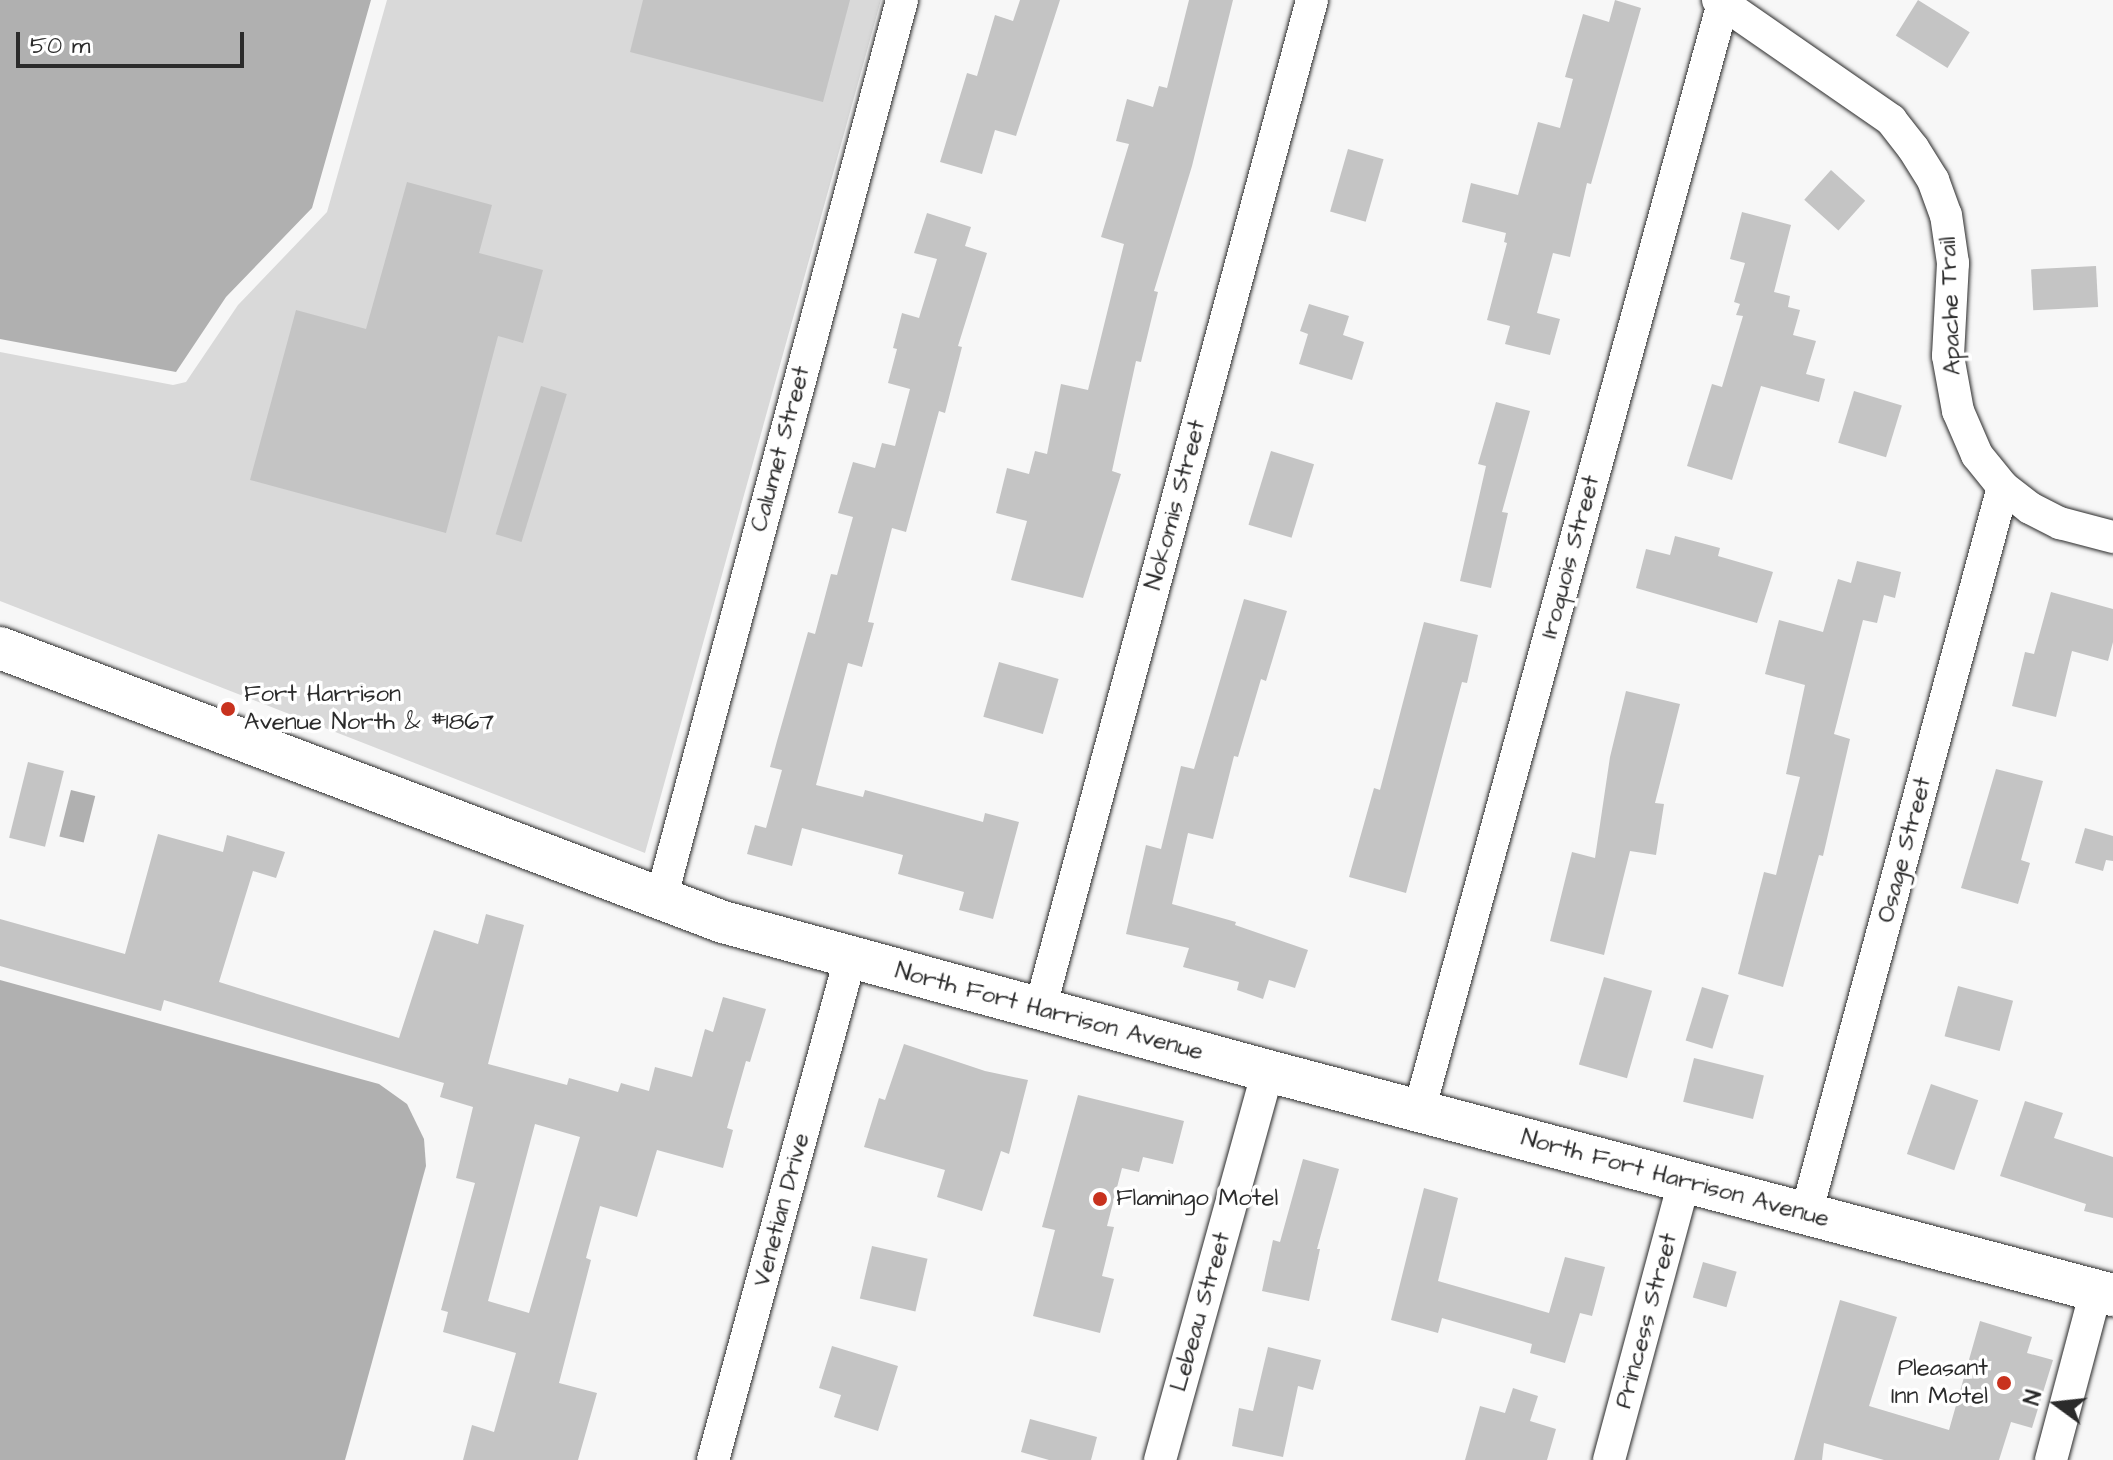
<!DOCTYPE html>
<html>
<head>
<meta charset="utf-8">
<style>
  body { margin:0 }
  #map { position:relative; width:2113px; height:1460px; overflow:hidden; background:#f7f7f7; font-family:"Architects Daughter",sans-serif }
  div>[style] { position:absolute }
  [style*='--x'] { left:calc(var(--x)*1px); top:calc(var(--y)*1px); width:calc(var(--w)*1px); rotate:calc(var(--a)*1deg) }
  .green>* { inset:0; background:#d9d9d9 }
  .water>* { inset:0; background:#b0b0b0; transform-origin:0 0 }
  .building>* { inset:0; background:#c4c4c4; transform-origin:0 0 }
  .roads { filter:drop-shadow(0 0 2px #2b2b2b) drop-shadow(0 0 2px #2b2b2b) }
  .minor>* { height:32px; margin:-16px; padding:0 16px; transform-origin:16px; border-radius:16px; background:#fff }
  .major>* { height:42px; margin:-21px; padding:0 21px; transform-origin:21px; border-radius:21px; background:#fff }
  .dots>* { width:22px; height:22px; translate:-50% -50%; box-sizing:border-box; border:4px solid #fff; border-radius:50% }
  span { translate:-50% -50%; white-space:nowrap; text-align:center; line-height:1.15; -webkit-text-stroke:7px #fff; paint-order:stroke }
  .street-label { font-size:24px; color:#2b2b2b }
  .poi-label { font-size:24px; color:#2b2b2b }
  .left { translate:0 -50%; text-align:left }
  .right { translate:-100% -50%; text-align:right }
  .north { position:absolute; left:2017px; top:1364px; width:80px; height:80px; -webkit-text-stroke:6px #fff; paint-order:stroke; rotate:285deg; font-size:22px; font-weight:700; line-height:32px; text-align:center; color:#2b2b2b }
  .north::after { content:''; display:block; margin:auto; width:28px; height:36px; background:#2b2b2b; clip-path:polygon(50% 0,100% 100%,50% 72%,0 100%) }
  .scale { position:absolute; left:16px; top:32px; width:228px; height:36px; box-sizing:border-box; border:4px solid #2b2b2b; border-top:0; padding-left:10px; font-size:24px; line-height:28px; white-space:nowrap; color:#2b2b2b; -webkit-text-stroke:6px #fff; paint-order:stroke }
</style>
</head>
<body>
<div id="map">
  <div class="green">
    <i style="clip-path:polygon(387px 0,881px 0,645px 853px,0 601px,0 352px,173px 385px,186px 382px,238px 305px,327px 212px)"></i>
  </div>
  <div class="water">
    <i style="clip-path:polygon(0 0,371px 0,312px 208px,226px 297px,176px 372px,0 339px)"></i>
    <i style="left:71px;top:790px;width:25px;height:48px;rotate:14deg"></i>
    <i style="clip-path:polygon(0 980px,379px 1084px,407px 1104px,424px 1139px,426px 1166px,345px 1460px,0 1460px)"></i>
  </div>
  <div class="building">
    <i style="clip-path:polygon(643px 0,850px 0,823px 102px,630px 52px)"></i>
    <i style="clip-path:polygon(1020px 0,1060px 0,1016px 136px,995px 130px,982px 174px,940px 162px,967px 73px,977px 76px,995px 15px,1013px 21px)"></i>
    <i style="clip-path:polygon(1189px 0,1233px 0,1192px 166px,1154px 291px,1158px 292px,1141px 362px,1136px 361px,1112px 471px,1121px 474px,1083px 598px,1011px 580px,1027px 521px,996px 513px,1007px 468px,1029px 474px,1035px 451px,1047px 454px,1061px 384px,1088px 390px,1124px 244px,1101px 237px,1129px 144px,1116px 141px,1127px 99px,1153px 107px,1159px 86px,1167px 88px)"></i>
    <i style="clip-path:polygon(1615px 0,1641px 8px,1591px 184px,1587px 183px,1570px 257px,1553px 253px,1537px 313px,1560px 319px,1550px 355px,1505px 344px,1510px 326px,1487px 320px,1507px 243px,1504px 242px,1506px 233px,1462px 222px,1471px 183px,1518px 195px,1538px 122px,1560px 128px,1573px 79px,1565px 77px,1583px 14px,1609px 22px)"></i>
    <i style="left:1918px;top:0;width:61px;height:42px;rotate:32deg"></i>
    <i style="left:1348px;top:149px;width:37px;height:65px;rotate:16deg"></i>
    <i style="left:1831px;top:170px;width:46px;height:40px;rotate:42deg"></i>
    <i style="clip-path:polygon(407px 182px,492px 205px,479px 253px,543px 270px,523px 343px,498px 336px,446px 533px,250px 480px,296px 310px,366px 329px)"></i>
    <i style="clip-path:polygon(1742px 212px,1791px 225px,1774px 292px,1790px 296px,1788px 307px,1800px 310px,1793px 335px,1816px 341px,1806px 374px,1825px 379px,1819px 402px,1761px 386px,1732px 480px,1687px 466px,1712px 384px,1722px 387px,1743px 316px,1736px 315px,1740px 304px,1734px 302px,1745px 263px,1730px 259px)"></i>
    <i style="clip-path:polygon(927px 213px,971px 227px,965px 246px,987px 253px,958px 346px,962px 347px,945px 413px,939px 411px,906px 532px,892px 528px,868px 622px,874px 623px,862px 667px,848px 663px,816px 785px,863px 797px,865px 790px,983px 822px,985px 813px,1019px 822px,993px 919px,959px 910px,964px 892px,898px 874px,903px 855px,802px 828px,792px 866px,747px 854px,755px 825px,766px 828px,782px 770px,770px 767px,777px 741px,808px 632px,815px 634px,831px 574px,837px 575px,853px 517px,838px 513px,853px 462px,875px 468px,882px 443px,895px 446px,910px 389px,888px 383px,897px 349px,893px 348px,902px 313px,919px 318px,937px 259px,914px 253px)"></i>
    <i style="left:2096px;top:266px;width:41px;height:65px;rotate:87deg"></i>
    <i style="clip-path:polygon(1309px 304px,1349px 316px,1343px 335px,1364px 342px,1352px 380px,1299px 364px,1308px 334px,1300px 331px)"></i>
    <i style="left:541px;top:386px;width:27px;height:155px;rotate:17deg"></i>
    <i style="left:1854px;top:391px;width:50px;height:54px;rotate:17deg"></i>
    <i style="clip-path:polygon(1496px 402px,1530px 411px,1502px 512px,1508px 513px,1491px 588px,1460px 581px,1486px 466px,1478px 464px)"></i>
    <i style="left:1271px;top:451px;width:45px;height:77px;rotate:17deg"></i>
    <i style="clip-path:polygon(1675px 536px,1720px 548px,1718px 556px,1773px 572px,1757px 623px,1636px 588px,1646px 549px,1670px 555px)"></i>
    <i style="clip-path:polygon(1857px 561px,1901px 572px,1895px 598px,1884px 595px,1877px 623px,1863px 620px,1834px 734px,1850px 739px,1823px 856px,1819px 855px,1783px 987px,1738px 974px,1764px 872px,1776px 875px,1800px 777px,1786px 774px,1805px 685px,1765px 674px,1779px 620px,1823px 632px,1838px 579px,1851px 583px)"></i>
    <i style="clip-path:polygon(2051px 592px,2113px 609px,2113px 642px,2108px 661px,2072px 651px,2056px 717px,2012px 706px,2025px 652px,2034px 654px)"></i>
    <i style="clip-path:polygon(1244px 599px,1287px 611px,1266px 681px,1261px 679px,1238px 757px,1234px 756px,1213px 839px,1188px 833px,1172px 904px,1236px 922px,1235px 925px,1308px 950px,1295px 988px,1269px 980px,1263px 999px,1237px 990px,1239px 982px,1183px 967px,1189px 948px,1126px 934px,1146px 845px,1161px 849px,1181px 766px,1194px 769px)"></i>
    <i style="clip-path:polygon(1424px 622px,1478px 635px,1467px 683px,1462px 682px,1406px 893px,1349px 877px,1374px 788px,1380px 790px)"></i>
    <i style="left:999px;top:662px;width:62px;height:57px;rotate:16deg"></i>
    <i style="clip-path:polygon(1626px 691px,1680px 704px,1655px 803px,1664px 804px,1656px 855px,1630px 851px,1604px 955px,1550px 941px,1572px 852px,1595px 858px,1610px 757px)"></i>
    <i style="left:28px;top:762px;width:37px;height:78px;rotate:14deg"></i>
    <i style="clip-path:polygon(1996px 769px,2043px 781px,2021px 860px,2030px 863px,2018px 904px,1961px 888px)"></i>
    <i style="clip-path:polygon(2085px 828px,2113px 836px,2113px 861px,2106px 860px,2103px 871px,2075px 863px)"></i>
    <i style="clip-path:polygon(evenodd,158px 834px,223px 852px,227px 835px,285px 852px,276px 878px,253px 871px,219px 982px,399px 1038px,434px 930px,478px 944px,486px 914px,524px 925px,488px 1064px,567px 1085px,569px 1078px,618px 1092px,621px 1083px,649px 1091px,655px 1067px,692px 1077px,705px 1029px,713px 1032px,723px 997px,766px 1009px,750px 1062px,746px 1061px,727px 1128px,733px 1130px,723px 1168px,657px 1150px,637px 1217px,600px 1206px,586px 1258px,591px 1260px,559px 1383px,597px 1393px,578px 1460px,463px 1460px,472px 1425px,494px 1432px,516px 1353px,443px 1332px,448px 1312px,441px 1310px,475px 1183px,456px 1178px,473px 1107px,440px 1097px,444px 1083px,164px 1000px,161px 1011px,0 966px,0 919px,125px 954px,158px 834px,535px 1124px,580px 1137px,529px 1313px,488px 1301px,535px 1124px)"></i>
    <i style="left:1604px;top:977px;width:50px;height:91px;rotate:16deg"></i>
    <i style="left:1958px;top:986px;width:57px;height:52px;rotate:15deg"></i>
    <i style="left:1702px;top:987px;width:28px;height:56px;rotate:17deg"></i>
    <i style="clip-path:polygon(904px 1044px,985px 1071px,1028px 1080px,1009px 1154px,1001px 1151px,982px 1211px,937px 1197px,945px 1170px,864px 1147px,879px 1098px,885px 1100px)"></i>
    <i style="left:1694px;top:1058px;width:72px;height:45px;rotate:14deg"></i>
    <i style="left:1931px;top:1084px;width:50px;height:74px;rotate:19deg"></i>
    <i style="clip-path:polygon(1078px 1095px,1184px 1121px,1173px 1164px,1143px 1157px,1139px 1172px,1122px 1168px,1107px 1226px,1114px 1227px,1102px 1276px,1114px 1279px,1100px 1333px,1033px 1316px,1055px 1230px,1042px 1227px)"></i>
    <i style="clip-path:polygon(2025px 1101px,2063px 1113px,2054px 1138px,2113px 1157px,2113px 1218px,2084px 1211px,2086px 1204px,2000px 1176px)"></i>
    <i style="clip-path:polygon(1303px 1159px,1339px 1169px,1317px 1249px,1320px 1249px,1309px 1301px,1262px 1291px,1273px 1240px,1280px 1242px)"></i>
    <i style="clip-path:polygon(1424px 1188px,1458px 1198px,1438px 1281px,1549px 1313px,1565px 1257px,1605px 1267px,1592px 1316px,1580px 1313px,1565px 1363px,1530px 1353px,1532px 1344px,1442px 1318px,1438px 1333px,1391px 1320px)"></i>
    <i style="left:872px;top:1246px;width:57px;height:54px;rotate:13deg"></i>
    <i style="left:1703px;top:1262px;width:35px;height:37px;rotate:16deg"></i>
    <i style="clip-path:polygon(1840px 1300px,1897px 1317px,1869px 1406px,1949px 1430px,1980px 1321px,2032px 1337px,2027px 1353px,2053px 1360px,2032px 1428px,2011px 1422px,1999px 1460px,1884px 1460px,1824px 1443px,1822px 1460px,1794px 1460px)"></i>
    <i style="clip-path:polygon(832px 1346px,898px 1366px,878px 1431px,834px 1417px,841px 1395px,819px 1388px)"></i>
    <i style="clip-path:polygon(1268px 1347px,1321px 1360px,1313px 1390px,1298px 1386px,1283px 1457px,1232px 1446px,1239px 1408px,1253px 1411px)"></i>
    <i style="clip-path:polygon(1513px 1388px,1538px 1396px,1530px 1421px,1556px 1429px,1547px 1460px,1465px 1460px,1480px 1406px,1505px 1413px)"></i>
    <i style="clip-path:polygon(1030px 1419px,1097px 1437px,1091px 1460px,1049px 1460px,1021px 1452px)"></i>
  </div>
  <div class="roads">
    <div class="minor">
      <i style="--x:1718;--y:0;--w:211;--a:34.7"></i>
      <i style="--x:1891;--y:120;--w:36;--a:52"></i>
      <i style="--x:1913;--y:148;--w:38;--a:58"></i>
      <i style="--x:1933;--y:180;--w:37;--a:70"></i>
      <i style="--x:1946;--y:215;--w:49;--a:81.7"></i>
      <i style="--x:1953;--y:263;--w:93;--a:93.1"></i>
      <i style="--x:1948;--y:356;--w:56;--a:79.7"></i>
      <i style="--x:1958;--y:411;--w:48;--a:66.6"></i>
      <i style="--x:1977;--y:455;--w:41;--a:50.9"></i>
      <i style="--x:2003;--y:487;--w:34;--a:38"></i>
      <i style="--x:2030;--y:508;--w:34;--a:27"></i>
      <i style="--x:2060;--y:523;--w:55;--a:14.8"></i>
      <i style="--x:661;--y:899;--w:931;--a:-74.99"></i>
      <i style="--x:1040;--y:1009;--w:1045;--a:-74.91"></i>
      <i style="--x:1419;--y:1111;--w:1149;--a:-74.66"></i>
      <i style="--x:1806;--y:1214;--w:753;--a:-74.84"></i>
      <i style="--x:713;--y:1460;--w:519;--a:-74.71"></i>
      <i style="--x:1160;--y:1460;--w:404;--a:-74.5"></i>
      <i style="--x:1609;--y:1460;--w:288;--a:-74.9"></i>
      <i style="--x:2051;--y:1460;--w:175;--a:-75.1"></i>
    </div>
    <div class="major">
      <i style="--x:0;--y:648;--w:773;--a:20.76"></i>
      <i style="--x:723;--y:922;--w:565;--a:15.29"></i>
      <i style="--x:1268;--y:1071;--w:874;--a:14.85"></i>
    </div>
  </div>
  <div class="dots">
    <i style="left:228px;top:709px;background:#c8321e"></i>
    <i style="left:1100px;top:1199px;background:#c8321e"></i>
    <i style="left:2004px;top:1383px;background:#c8321e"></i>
  </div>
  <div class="street-label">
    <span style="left:1951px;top:306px;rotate:-92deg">Apache Trail</span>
    <span style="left:781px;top:449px;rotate:-75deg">Calumet Street</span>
    <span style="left:1176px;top:505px;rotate:-75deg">Nokomis Street</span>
    <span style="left:1571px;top:557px;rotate:-75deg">Iroquois Street</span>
    <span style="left:1905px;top:850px;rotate:-75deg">Osage Street</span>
    <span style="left:1049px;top:1012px;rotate:15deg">North Fort Harrison Avenue</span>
    <span style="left:1675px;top:1179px;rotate:15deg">North Fort Harrison Avenue</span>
    <span style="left:782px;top:1210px;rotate:-75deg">Venetian Drive</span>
    <span style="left:1201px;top:1312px;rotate:-74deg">Lebeau Street</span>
    <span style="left:1647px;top:1321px;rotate:-75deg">Princess Street</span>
  </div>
  <div class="poi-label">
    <span class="left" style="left:244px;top:709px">Fort Harrison<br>Avenue North &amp; #1867</span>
    <span class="left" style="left:1116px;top:1199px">Flamingo Motel</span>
    <span class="right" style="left:1988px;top:1383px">Pleasant<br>Inn Motel</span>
  </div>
  <div class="north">N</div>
  <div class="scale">50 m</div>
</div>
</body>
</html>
